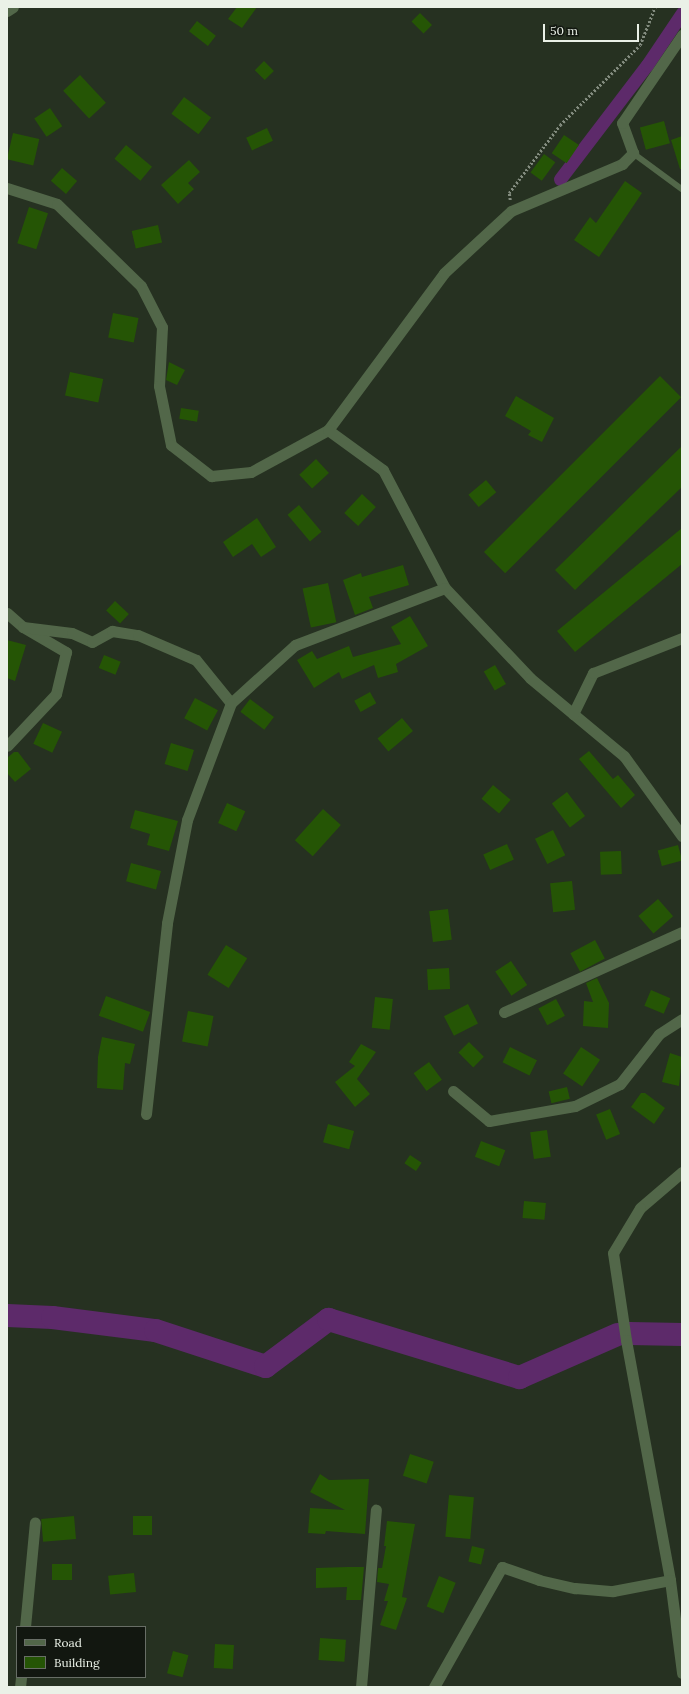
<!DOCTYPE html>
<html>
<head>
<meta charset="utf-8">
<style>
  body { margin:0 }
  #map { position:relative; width:689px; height:1694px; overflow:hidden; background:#263121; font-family:Lora,serif }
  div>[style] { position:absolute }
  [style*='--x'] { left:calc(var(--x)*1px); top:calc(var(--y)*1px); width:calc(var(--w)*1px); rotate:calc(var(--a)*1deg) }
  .canal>* { height:13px; margin:-6.5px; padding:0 6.5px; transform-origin:6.5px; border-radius:6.5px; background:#5d2a6a }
  .river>* { height:23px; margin:-11.5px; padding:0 11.5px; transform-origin:11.5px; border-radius:11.5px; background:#5d2a6a }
  .building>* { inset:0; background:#255505; transform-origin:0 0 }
  .path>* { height:2.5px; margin-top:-1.25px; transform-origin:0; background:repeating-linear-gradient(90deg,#838c7f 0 2px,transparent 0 4px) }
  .lane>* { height:5.5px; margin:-2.75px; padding:0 2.75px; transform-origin:2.75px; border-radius:2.75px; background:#526749 }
  .street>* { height:11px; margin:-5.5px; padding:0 5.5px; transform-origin:5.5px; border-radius:5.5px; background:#526749 }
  span { translate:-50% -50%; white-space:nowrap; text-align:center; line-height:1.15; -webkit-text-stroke:3px #121710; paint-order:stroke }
  .frame { position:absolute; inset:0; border:8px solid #eaf1e7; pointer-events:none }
  .legend { position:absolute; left:16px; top:1626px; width:130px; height:52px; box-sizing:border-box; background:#121710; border:1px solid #686e66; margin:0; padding:5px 7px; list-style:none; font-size:12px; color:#eaf1e7 }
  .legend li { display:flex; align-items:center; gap:8px; height:20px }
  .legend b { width:20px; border:1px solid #686e66 }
  .scale { position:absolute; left:543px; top:24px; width:96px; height:18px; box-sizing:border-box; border:2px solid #eaf1e7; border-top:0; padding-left:5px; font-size:12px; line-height:14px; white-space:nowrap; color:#eaf1e7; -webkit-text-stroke:3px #121710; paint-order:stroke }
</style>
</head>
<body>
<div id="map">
  <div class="canal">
    <i style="--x:560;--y:179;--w:143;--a:-52.7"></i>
    <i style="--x:647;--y:65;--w:63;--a:-56.1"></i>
  </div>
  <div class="river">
    <i style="--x:7;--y:1315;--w:45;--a:2.5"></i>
    <i style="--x:52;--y:1317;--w:104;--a:7.2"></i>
    <i style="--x:155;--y:1330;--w:116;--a:18.1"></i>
    <i style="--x:265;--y:1366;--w:79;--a:-36.7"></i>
    <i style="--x:328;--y:1319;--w:200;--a:16.9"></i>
    <i style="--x:519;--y:1377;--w:107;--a:-23.7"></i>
    <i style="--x:629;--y:1333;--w:53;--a:1.1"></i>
  </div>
  <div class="building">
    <i style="clip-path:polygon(237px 7px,257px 7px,242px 28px,228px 19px)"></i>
    <i style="left:420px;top:13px;width:17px;height:12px;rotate:45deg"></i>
    <i style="left:197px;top:21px;width:24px;height:13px;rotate:38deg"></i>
    <i style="left:264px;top:61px;width:14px;height:13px;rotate:45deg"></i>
    <i style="left:80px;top:75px;width:38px;height:23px;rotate:47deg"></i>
    <i style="left:184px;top:97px;width:34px;height:21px;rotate:37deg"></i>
    <i style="left:50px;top:108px;width:22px;height:19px;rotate:56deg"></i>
    <i style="left:664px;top:121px;width:23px;height:25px;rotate:75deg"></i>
    <i style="left:267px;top:128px;width:14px;height:23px;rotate:65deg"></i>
    <i style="left:13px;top:133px;width:27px;height:27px;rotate:13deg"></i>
    <i style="left:564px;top:135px;width:18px;height:22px;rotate:34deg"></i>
    <i style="clip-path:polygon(682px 136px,682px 169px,680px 169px,671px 140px)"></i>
    <i style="left:126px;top:145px;width:34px;height:18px;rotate:40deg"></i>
    <i style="left:544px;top:154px;width:14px;height:23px;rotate:36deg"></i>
    <i style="clip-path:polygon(189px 160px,200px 172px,188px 183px,194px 189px,178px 204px,161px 185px)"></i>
    <i style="left:62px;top:168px;width:20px;height:17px;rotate:41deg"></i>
    <i style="clip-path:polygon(625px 181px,642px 193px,599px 257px,574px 240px,590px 217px,596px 223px)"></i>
    <i style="left:29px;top:207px;width:20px;height:38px;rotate:18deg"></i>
    <i style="left:158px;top:225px;width:18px;height:27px;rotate:77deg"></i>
    <i style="left:113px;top:313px;width:26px;height:25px;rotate:11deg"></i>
    <i style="clip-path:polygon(169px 362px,185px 370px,177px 385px,166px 380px)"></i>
    <i style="left:70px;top:372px;width:34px;height:24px;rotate:12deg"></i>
    <i style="left:660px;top:376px;width:30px;height:249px;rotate:45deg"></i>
    <i style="clip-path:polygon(516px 396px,554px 418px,542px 442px,528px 435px,531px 431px,505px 416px)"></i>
    <i style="left:181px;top:408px;width:18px;height:11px;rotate:9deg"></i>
    <i style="clip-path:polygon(682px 446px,682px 487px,575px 590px,555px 570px)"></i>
    <i style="left:316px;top:459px;width:19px;height:23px;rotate:47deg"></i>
    <i style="left:486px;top:480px;width:16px;height:23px;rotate:50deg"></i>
    <i style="left:362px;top:494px;width:19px;height:26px;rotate:43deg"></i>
    <i style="left:299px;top:505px;width:35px;height:15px;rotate:50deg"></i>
    <i style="clip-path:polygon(257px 518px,276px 547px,261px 557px,252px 544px,233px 557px,223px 542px)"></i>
    <i style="clip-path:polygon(682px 528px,682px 564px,575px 652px,557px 631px)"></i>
    <i style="clip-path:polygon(403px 565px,409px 585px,369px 597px,373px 608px,355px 615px,343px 580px,361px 573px,362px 577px)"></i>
    <i style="left:328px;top:583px;width:40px;height:26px;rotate:78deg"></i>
    <i style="left:115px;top:601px;width:19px;height:13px;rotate:43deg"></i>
    <i style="clip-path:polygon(410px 616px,428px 646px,396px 664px,398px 672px,378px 678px,374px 665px,342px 679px,339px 672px,314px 688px,297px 660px,312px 651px,317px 659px,349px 646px,353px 657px,401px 644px,391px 627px)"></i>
    <i style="clip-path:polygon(7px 640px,26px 645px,15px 681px,7px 678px)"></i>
    <i style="left:104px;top:655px;width:18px;height:14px;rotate:22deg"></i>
    <i style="left:495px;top:665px;width:22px;height:13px;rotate:60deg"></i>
    <i style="left:370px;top:692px;width:13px;height:18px;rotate:61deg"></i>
    <i style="left:195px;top:698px;width:26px;height:23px;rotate:28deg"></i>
    <i style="left:250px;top:699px;width:30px;height:16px;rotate:37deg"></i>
    <i style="left:402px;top:718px;width:17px;height:32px;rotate:50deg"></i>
    <i style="left:43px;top:723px;width:21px;height:23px;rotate:25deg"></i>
    <i style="left:171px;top:743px;width:24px;height:22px;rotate:17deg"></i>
    <i style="clip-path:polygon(589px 751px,613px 779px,618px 775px,635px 795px,621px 808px,579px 759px)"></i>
    <i style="clip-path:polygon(14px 752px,18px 752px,31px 769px,15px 782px,7px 773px,7px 758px)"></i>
    <i style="left:493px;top:785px;width:23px;height:18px;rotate:40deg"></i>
    <i style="left:567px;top:792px;width:30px;height:19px;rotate:53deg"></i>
    <i style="left:227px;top:803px;width:20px;height:22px;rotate:24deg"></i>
    <i style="left:323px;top:809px;width:24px;height:42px;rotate:42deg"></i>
    <i style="clip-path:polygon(135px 810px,178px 821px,169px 851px,147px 845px,150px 834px,130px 828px)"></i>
    <i style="left:553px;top:830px;width:28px;height:20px;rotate:64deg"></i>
    <i style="left:507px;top:844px;width:17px;height:26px;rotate:66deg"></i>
    <i style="left:678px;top:845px;width:16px;height:21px;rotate:75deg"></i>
    <i style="left:621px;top:851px;width:23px;height:21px;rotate:88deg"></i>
    <i style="left:131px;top:863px;width:31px;height:19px;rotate:15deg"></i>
    <i style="left:572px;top:881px;width:29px;height:22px;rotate:84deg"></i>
    <i style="left:658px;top:899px;width:23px;height:26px;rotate:49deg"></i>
    <i style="left:448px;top:909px;width:31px;height:19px;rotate:83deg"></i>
    <i style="left:595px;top:940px;width:21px;height:28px;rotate:62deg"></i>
    <i style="left:226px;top:945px;width:25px;height:35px;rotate:32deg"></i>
    <i style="left:511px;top:961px;width:29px;height:19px;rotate:56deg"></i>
    <i style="left:449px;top:968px;width:21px;height:22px;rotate:87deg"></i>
    <i style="clip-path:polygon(597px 978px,609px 1003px,608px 1028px,583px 1026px,584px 1001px,593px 1002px,586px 983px)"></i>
    <i style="left:651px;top:990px;width:21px;height:17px;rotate:23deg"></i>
    <i style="left:106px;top:996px;width:47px;height:21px;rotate:20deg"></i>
    <i style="left:375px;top:997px;width:18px;height:31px;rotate:6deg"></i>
    <i style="left:556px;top:999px;width:19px;height:20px;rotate:62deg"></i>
    <i style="left:468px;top:1004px;width:22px;height:27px;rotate:63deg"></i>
    <i style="left:188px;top:1011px;width:26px;height:31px;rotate:11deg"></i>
    <i style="clip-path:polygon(102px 1037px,135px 1044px,130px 1064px,125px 1063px,123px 1090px,97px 1088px,98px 1057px)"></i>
    <i style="left:469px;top:1042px;width:21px;height:15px;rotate:45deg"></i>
    <i style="clip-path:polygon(361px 1044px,376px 1052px,357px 1079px,370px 1094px,355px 1107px,335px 1082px,355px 1066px,349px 1062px)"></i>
    <i style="left:510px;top:1047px;width:30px;height:17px;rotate:26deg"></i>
    <i style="left:581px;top:1047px;width:23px;height:32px;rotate:34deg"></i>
    <i style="clip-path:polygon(670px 1053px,682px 1057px,679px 1086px,662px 1082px)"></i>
    <i style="left:429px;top:1062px;width:22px;height:19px;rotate:54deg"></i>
    <i style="left:567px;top:1087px;width:12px;height:19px;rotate:76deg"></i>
    <i style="clip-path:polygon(641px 1093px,645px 1093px,665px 1108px,654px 1124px,631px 1107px)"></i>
    <i style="left:610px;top:1109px;width:27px;height:15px;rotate:68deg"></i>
    <i style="left:328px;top:1124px;width:27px;height:19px;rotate:15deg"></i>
    <i style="left:547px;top:1130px;width:27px;height:17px;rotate:82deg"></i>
    <i style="left:481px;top:1141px;width:26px;height:17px;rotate:21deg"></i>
    <i style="left:410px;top:1155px;width:14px;height:10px;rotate:34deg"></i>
    <i style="left:524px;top:1201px;width:22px;height:17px;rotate:5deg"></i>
    <i style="left:410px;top:1454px;width:25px;height:23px;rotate:18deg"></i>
    <i style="clip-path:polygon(320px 1474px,329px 1480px,369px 1479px,365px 1534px,326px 1531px,325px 1534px,308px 1533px,310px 1508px,345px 1510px,310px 1492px)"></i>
    <i style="left:449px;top:1495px;width:25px;height:42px;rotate:5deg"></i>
    <i style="left:74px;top:1516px;width:23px;height:33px;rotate:85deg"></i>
    <i style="left:133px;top:1516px;width:19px;height:19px"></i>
    <i style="clip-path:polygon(387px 1521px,415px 1524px,402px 1597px,407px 1598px,396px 1630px,380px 1625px,388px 1601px,384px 1601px,389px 1584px,377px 1582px,378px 1568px,382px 1568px,386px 1546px,384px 1546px)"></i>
    <i style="left:472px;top:1546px;width:13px;height:16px;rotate:13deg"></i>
    <i style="left:72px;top:1564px;width:16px;height:20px;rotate:90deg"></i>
    <i style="clip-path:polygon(348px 1567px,364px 1567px,361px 1600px,346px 1600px,347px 1587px,316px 1588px,316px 1568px)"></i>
    <i style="left:134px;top:1573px;width:19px;height:26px;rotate:84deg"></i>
    <i style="left:439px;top:1576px;width:18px;height:33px;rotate:22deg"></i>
    <i style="left:320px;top:1638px;width:26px;height:22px;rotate:4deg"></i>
    <i style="left:215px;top:1644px;width:19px;height:24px;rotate:3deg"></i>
    <i style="left:173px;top:1651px;width:16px;height:23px;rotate:15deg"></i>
  </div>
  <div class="path">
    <i style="--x:510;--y:200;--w:7;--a:-98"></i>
    <i style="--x:509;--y:193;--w:85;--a:-53.1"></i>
    <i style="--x:560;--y:125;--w:113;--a:-45"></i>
    <i style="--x:640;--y:45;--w:41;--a:-68.5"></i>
  </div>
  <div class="lane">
    <i style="--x:633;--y:153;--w:61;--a:36.3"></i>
  </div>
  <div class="street">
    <i style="--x:7;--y:11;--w:7;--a:-34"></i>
    <i style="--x:7;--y:188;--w:52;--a:17.7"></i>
    <i style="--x:57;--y:204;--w:117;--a:44.3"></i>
    <i style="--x:141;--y:286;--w:46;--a:62.9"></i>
    <i style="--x:162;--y:327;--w:59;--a:92.9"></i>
    <i style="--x:159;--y:386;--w:60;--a:78.5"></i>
    <i style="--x:171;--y:445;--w:51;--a:37.8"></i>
    <i style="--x:211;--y:476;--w:40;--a:-5.7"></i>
    <i style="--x:251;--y:472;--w:88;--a:-28.6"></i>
    <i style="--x:328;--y:430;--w:195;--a:-53.5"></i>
    <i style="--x:444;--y:273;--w:91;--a:-42.8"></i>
    <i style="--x:511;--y:211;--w:121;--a:-22.9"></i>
    <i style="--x:622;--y:164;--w:16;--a:-45"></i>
    <i style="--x:633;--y:153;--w:32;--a:-110"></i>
    <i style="--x:622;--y:123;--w:107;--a:-55.7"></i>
    <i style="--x:328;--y:430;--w:68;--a:36"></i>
    <i style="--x:383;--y:470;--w:133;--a:62.3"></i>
    <i style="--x:445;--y:588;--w:124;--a:46.6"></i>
    <i style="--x:530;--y:678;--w:122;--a:39.7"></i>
    <i style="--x:624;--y:756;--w:99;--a:54.1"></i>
    <i style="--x:7;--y:613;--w:21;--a:41"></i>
    <i style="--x:23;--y:627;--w:50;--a:30.2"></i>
    <i style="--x:66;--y:652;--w:43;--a:103.4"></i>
    <i style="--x:56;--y:694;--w:71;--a:133.3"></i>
    <i style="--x:23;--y:627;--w:49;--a:7"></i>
    <i style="--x:72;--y:633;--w:22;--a:24"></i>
    <i style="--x:92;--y:642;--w:23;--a:-29"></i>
    <i style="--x:112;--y:631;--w:26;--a:9"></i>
    <i style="--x:138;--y:635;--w:63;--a:23.3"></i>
    <i style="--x:196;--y:660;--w:55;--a:50.9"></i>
    <i style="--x:573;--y:714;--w:46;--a:-64"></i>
    <i style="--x:593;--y:673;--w:96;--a:-21.5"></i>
    <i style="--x:504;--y:1012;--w:195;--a:-24.2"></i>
    <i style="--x:453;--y:1091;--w:47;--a:39.8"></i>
    <i style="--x:489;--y:1121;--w:87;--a:-9.9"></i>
    <i style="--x:575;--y:1106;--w:50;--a:-26.1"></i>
    <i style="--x:620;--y:1084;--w:63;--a:-52"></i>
    <i style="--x:659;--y:1034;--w:27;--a:-33"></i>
    <i style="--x:146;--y:1114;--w:192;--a:-83.7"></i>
    <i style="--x:167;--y:923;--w:105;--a:-79"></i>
    <i style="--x:187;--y:820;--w:125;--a:-69.4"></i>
    <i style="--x:231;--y:703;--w:86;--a:-42.2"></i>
    <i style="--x:295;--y:645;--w:160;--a:-20.8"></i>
    <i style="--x:682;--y:1172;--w:55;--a:139.4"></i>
    <i style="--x:640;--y:1208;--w:52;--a:121"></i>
    <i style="--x:613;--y:1253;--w:88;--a:81.5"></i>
    <i style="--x:626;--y:1340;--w:244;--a:79.6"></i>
    <i style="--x:670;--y:1580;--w:94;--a:82.6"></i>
    <i style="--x:25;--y:1627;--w:105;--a:-84.6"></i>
    <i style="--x:20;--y:1687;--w:10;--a:-84"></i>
    <i style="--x:361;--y:1687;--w:178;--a:-85.2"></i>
    <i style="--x:434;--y:1687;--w:138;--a:-60.5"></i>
    <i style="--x:502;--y:1567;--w:39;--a:19"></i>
    <i style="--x:539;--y:1580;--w:37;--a:13"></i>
    <i style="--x:575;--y:1588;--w:38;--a:5"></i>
    <i style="--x:613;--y:1591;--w:58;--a:-10.9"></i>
  </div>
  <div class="frame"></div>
  <ul class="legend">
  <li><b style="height:5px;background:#526749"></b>Road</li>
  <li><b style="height:11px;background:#255505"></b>Building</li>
  </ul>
  <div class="scale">50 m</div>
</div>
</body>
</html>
